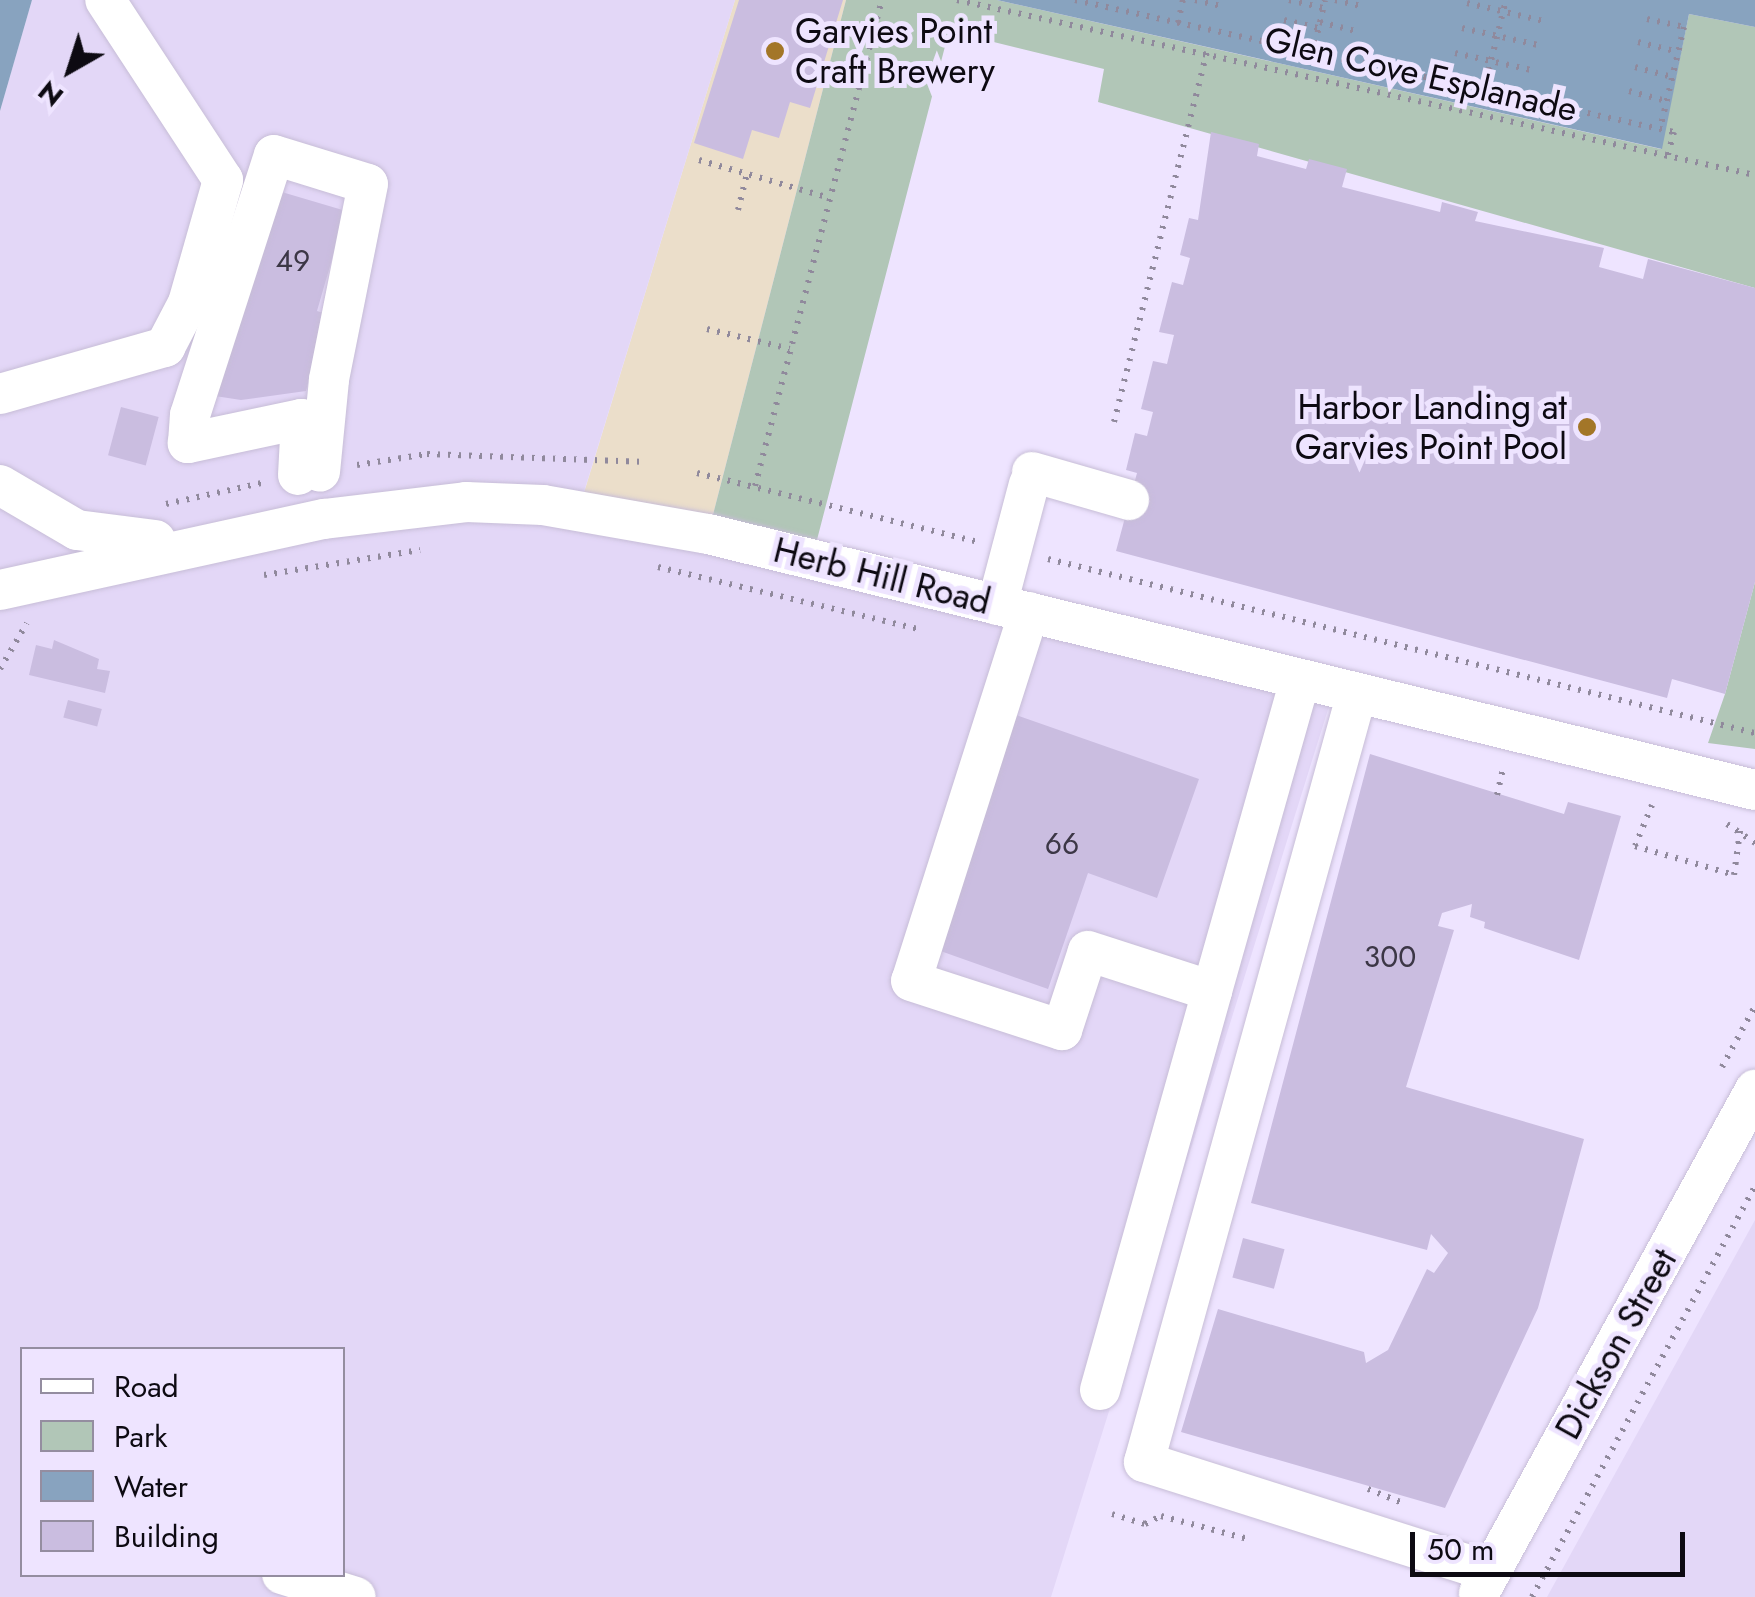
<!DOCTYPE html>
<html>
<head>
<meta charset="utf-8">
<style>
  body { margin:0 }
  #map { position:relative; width:1755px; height:1597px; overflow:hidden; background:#eee4ff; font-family:Jost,sans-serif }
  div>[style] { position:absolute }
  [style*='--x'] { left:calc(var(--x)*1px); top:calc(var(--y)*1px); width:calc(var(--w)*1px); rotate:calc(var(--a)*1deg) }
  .commercial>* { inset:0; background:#ebdeca }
  .built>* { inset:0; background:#e3d7f7 }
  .green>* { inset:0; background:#b1c6b7 }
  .water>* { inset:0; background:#88a3bf }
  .building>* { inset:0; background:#cabde0; transform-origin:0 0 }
  .path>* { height:6px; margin-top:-3px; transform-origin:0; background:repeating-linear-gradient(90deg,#90899c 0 2.5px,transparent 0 10.5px) }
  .roads { filter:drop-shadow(0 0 2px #c7bdd7) drop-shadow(0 0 2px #c7bdd7) }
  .minor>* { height:40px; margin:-20px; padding:0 20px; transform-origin:20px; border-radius:20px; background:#fff }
  .dots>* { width:28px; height:28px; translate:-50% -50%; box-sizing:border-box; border:5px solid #eee4ff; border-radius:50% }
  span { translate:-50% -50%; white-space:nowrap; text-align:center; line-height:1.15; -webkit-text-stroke:10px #eee4ff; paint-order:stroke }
  .number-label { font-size:30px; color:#3c3746 }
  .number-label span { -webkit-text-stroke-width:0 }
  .poi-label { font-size:35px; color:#0d0a12 }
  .left { translate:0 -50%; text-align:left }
  .right { translate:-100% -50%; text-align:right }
  .street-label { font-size:35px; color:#0d0a12 }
  .legend { position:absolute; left:20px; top:1347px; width:325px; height:230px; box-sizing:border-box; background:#eee4ff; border:2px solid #948da0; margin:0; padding:12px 18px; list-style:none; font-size:30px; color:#0d0a12 }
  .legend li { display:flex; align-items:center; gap:20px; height:50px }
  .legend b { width:50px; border:2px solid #948da0 }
  .north { position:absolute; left:20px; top:20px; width:100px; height:100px; -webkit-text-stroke:8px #eee4ff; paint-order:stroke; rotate:219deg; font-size:28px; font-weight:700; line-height:40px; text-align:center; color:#0d0a12 }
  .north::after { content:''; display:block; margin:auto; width:35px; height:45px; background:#0d0a12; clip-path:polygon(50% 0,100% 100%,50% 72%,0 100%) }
  .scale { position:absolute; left:1410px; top:1532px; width:275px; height:45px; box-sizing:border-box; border:5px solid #0d0a12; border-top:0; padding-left:12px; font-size:30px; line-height:35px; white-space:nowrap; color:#0d0a12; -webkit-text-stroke:8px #eee4ff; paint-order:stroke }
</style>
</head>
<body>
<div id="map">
  <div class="commercial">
    <i style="clip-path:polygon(735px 0,846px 0,708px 534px,579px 509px)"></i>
  </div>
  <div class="built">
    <i style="clip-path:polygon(evenodd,32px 0,735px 0,579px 508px,1335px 687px,1051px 1597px,0 1597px,0 111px,32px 0,22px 1350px,342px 1350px,342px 1574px,22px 1574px,22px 1350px)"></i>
    <i style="clip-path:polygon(1755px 1220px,1755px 1597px,1547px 1597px)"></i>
  </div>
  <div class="green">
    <i style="clip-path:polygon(846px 0,997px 0,1661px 149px,1689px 14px,1755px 27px,1755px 288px,1098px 102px,1104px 69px,949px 31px,812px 559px,708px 534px)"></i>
    <i style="clip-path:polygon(1755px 582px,1755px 749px,1708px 743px,1725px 694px)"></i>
  </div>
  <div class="water">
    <i style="clip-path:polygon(0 0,32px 0,0 111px)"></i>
    <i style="clip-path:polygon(997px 0,1755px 0,1755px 27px,1689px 14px,1662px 149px)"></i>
  </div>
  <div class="building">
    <i style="clip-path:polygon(739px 0,843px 0,810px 108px,790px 102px,779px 138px,752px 130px,743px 159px,694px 143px)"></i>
    <i style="clip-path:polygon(1211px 132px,1259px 144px,1257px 156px,1306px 169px,1309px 159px,1347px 169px,1342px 187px,1440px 212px,1442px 202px,1478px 212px,1475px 221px,1604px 248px,1599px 267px,1643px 279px,1648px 259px,1755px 288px,1755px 582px,1725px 694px,1672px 679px,1667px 698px,1116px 551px,1137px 473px,1126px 470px,1135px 433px,1147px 436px,1153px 412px,1141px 409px,1153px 361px,1167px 364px,1174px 335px,1159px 332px,1172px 282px,1183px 285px,1190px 258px,1180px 255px,1189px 218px,1198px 220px)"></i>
    <i style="clip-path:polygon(275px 190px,346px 211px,317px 311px,326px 314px,306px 391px,241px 400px,215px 396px)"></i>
    <i style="left:121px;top:407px;width:39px;height:50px;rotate:15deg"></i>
    <i style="clip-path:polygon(54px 640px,99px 659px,97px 669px,110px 671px,105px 693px,29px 675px,36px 645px,52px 649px)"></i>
    <i style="left:68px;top:700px;width:35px;height:18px;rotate:15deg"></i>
    <i style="clip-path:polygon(1013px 714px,1199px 779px,1157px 898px,1088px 873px,1048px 989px,932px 948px)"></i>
    <i style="clip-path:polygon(1370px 754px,1564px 814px,1568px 802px,1621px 816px,1579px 960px,1484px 928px,1485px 922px,1470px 917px,1472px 904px,1442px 913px,1438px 926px,1454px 930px,1406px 1087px,1584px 1139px,1538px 1308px,1445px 1508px,1181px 1432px,1218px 1309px,1364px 1352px,1366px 1363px,1388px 1350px,1427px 1269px,1434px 1273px,1448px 1253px,1431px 1234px,1427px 1250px,1251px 1203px)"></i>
    <i style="left:1243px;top:1238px;width:43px;height:41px;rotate:15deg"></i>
  </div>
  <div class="path">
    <i style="--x:957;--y:0;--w:817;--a:12.37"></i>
    <i style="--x:1075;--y:0;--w:613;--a:12.43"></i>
    <i style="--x:1674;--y:132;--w:24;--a:105"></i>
    <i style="--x:1195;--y:0;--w:26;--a:13"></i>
    <i style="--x:1289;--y:0;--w:35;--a:13"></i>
    <i style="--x:1335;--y:0;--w:31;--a:13"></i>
    <i style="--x:1467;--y:3;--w:78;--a:13.3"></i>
    <i style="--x:1647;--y:19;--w:38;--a:12"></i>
    <i style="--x:1684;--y:27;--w:105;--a:103.2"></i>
    <i style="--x:1284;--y:20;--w:36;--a:13"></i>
    <i style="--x:1320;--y:22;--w:40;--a:14.4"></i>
    <i style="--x:1178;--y:23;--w:24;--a:-78"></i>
    <i style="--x:1462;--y:28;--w:78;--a:12.6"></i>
    <i style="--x:1638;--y:42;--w:41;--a:14"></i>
    <i style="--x:1313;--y:53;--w:54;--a:-77.2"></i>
    <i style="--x:1455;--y:53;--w:78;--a:12.6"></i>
    <i style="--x:1635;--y:67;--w:38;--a:15"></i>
    <i style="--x:1484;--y:90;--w:93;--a:-76.3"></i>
    <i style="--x:1629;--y:91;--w:39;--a:15"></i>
    <i style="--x:699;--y:160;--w:136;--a:16.2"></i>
    <i style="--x:738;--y:210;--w:37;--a:-76"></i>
    <i style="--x:707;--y:329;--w:85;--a:13.5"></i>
    <i style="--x:1114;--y:422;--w:382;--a:-75.9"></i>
    <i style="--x:357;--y:465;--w:71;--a:-8.9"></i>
    <i style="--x:427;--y:454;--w:214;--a:2.1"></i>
    <i style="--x:697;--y:473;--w:288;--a:13.8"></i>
    <i style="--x:755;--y:486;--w:502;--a:-75.36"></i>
    <i style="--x:166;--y:504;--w:102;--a:-12.4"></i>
    <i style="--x:1048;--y:559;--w:728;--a:13.83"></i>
    <i style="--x:658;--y:567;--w:268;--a:13.4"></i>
    <i style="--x:264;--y:575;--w:158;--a:-9.1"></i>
    <i style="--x:0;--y:669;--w:53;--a:-59.6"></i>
    <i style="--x:1497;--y:795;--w:27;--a:-77"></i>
    <i style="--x:1652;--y:805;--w:44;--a:112.5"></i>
    <i style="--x:1635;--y:846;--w:103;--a:16.3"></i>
    <i style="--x:1734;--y:875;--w:51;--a:-82.2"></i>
    <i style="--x:1727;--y:824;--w:34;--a:34"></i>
    <i style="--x:1722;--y:1067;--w:69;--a:-61.6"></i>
    <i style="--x:1368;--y:1489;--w:37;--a:22"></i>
    <i style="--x:1112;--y:1514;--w:34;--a:17"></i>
    <i style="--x:1145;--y:1524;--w:18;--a:-27"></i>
    <i style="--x:1161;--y:1516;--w:90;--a:14.8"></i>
    <i style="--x:1532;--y:1597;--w:468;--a:-61.5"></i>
  </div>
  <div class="roads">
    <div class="minor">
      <i style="--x:0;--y:394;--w:172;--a:-15.9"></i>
      <i style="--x:165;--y:347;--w:50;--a:-62.4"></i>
      <i style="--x:188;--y:303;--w:128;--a:-74.1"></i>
      <i style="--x:223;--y:180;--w:215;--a:-123.2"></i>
      <i style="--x:1032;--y:472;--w:101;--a:16.1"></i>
      <i style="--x:298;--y:475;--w:56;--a:-86.9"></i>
      <i style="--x:301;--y:419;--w:116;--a:168"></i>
      <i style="--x:188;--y:443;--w:28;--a:-86"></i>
      <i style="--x:190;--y:415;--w:273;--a:-72.1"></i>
      <i style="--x:274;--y:155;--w:98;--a:17.1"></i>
      <i style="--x:368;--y:184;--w:200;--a:101.3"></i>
      <i style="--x:329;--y:380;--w:92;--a:95.6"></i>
      <i style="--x:0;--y:485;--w:89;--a:30.3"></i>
      <i style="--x:77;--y:530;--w:79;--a:7.3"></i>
      <i style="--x:0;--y:590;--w:332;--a:-12.4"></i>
      <i style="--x:324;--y:519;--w:143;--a:-6.8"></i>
      <i style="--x:466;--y:502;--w:77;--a:2.2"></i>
      <i style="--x:543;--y:505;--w:168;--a:10"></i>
      <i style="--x:708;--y:534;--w:1078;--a:13.74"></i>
      <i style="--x:997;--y:605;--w:125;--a:-75.2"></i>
      <i style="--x:1029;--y:612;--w:387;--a:107.7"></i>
      <i style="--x:911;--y:981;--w:159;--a:18"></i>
      <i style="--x:1062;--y:1030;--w:83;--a:-71.8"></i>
      <i style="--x:1088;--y:951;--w:130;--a:17.9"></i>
      <i style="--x:1212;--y:991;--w:324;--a:-74.2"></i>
      <i style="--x:1357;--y:693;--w:798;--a:105.48"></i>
      <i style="--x:1144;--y:1462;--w:363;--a:17.6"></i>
      <i style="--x:1100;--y:1390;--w:414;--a:-74.3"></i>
      <i style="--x:282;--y:1574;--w:77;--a:17.3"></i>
      <i style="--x:1479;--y:1593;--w:574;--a:-61.25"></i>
    </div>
  </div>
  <div class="dots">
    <i style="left:775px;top:51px;background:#a37628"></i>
    <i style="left:1587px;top:427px;background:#a37628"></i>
  </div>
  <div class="number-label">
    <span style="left:293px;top:261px">49</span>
    <span style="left:1062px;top:844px">66</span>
    <span style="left:1390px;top:957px">300</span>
  </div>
  <div class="poi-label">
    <span class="left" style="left:795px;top:51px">Garvies Point<br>Craft Brewery</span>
    <span class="right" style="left:1567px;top:427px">Harbor Landing at<br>Garvies Point Pool</span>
  </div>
  <div class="street-label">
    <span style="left:1421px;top:74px;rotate:13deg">Glen Cove Esplanade</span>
    <span style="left:882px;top:576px;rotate:14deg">Herb Hill Road</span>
    <span style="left:1616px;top:1344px;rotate:-61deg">Dickson Street</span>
  </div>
  <ul class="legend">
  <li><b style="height:12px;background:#fff"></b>Road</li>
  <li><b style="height:28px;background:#b1c6b7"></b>Park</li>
  <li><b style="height:28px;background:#88a3bf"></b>Water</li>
  <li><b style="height:28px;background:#cabde0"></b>Building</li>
  </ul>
  <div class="north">N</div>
  <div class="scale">50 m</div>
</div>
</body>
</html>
